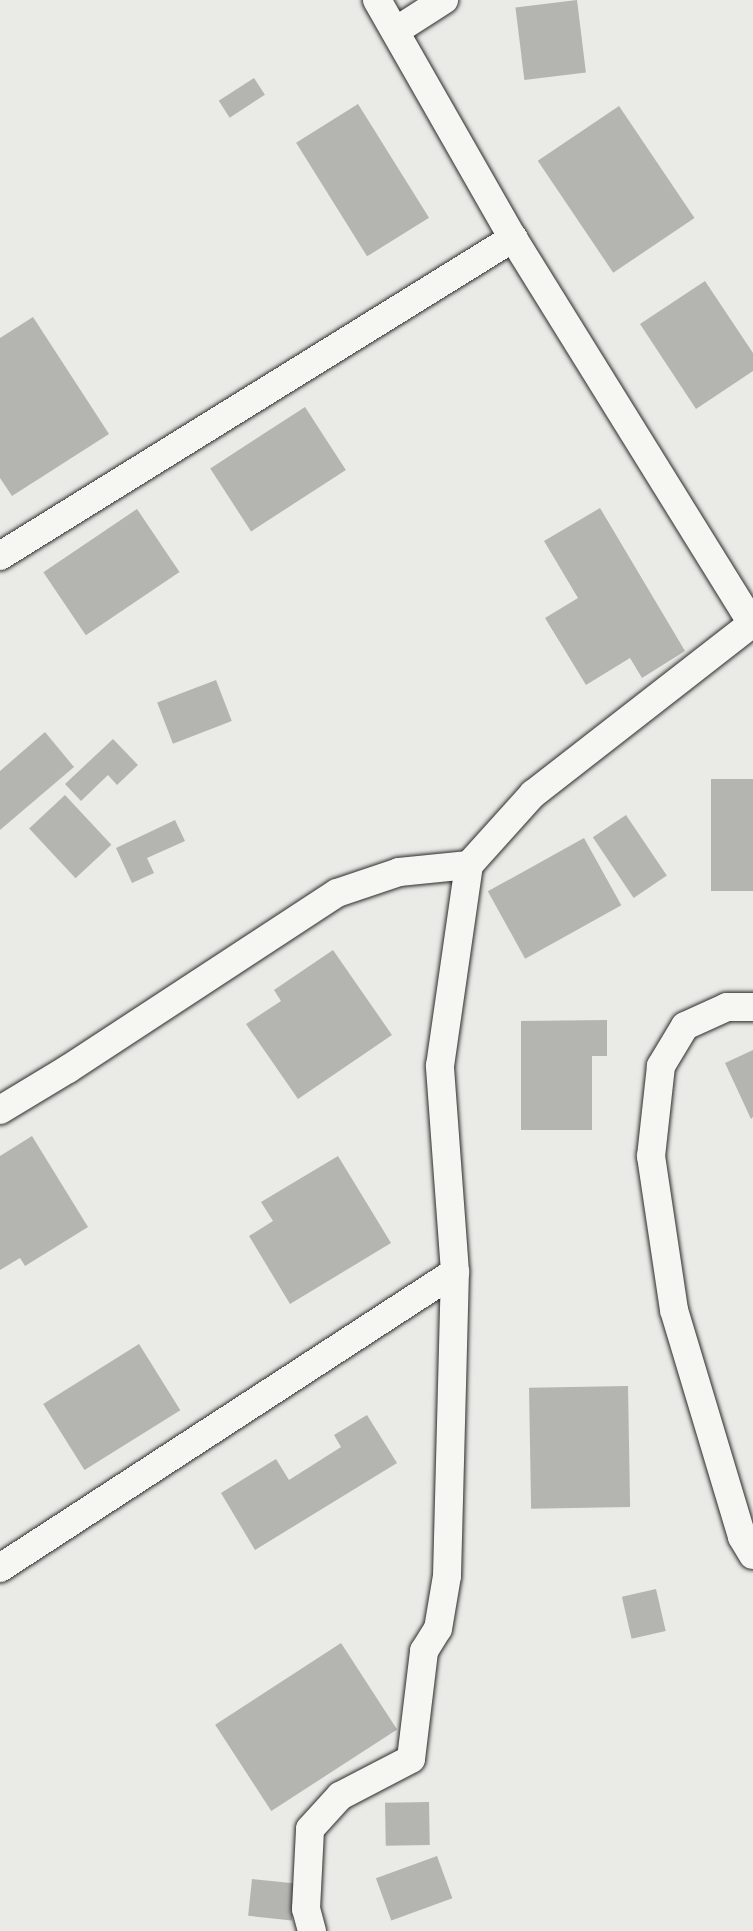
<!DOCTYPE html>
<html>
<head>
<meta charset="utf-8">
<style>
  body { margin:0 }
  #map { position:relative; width:753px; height:1931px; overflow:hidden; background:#eaeae6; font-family:Itim,sans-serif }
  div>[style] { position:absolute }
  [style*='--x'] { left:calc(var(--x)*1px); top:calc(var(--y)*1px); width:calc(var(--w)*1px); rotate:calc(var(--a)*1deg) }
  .building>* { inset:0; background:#b4b4b1; transform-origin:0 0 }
  .roads { filter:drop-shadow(0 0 2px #2b2b2b) drop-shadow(0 0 2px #2b2b2b) }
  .street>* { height:28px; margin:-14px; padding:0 14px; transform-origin:14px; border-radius:14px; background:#f6f6f2 }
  span { translate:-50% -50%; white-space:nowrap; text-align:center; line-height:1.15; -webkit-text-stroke:6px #f6f6f2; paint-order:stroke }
</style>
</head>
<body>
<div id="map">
  <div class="building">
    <i style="left:577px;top:0;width:73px;height:62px;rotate:83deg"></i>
    <i style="left:254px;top:78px;width:20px;height:42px;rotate:57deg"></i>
    <i style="left:358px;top:104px;width:134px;height:73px;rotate:58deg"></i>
    <i style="left:619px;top:106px;width:135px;height:98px;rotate:56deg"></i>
    <i style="clip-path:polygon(705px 281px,753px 353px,753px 371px,696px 409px,640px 324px)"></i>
    <i style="clip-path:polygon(33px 317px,109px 434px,12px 496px,0 478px,0 338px)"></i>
    <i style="left:305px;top:407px;width:75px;height:113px;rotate:57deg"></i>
    <i style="clip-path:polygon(600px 508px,685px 651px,642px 678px,630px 658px,586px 685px,545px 618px,578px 598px,544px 541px)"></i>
    <i style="left:137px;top:509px;width:76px;height:113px;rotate:56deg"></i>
    <i style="left:216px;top:680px;width:44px;height:63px;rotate:69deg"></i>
    <i style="clip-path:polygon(45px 732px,74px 767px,0 830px,0 771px)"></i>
    <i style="clip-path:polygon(113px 739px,138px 765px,117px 785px,108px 775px,81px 801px,65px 784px)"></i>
    <i style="left:711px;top:779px;width:42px;height:112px"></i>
    <i style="left:65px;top:795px;width:68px;height:49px;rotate:47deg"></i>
    <i style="left:626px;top:815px;width:73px;height:40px;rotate:56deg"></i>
    <i style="clip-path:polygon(175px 820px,185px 841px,147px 858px,154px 873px,132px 883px,116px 848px)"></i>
    <i style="left:584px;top:838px;width:77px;height:110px;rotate:61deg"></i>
    <i style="clip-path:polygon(333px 950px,392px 1035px,298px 1099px,246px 1024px,281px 1001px,274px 990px)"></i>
    <i style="clip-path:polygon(607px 1020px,607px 1056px,592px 1056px,592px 1130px,521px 1130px,521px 1021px)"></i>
    <i style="clip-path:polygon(753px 1050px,753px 1117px,751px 1119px,725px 1063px)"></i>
    <i style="clip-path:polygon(32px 1136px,88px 1227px,25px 1266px,20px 1258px,0 1270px,0 1156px)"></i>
    <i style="clip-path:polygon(338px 1156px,391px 1243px,290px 1304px,249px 1236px,273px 1221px,261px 1202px)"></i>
    <i style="left:139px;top:1344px;width:78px;height:113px;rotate:58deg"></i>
    <i style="left:628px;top:1386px;width:121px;height:99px;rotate:89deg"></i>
    <i style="clip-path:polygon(367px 1415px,397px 1463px,255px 1550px,221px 1493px,276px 1459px,289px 1480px,341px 1447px,334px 1435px)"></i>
    <i style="left:656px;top:1589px;width:43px;height:35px;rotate:77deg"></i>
    <i style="left:341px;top:1643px;width:103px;height:150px;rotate:57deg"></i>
    <i style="left:429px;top:1802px;width:43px;height:44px;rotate:89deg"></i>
    <i style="left:437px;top:1856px;width:45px;height:65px;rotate:70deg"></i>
    <i style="left:252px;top:1879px;width:44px;height:37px;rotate:6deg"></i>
  </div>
  <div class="roads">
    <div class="street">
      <i style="--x:377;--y:0;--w:274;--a:60.3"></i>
      <i style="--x:513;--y:238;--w:453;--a:58.2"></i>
      <i style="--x:397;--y:30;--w:56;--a:-32.6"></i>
      <i style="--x:0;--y:556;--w:604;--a:-31.79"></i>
      <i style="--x:753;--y:1007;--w:26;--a:180"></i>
      <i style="--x:727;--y:1007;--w:46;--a:155.7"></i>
      <i style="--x:685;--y:1026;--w:47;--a:121"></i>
      <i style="--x:661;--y:1066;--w:91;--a:96.3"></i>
      <i style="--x:651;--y:1156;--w:156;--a:81.5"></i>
      <i style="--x:674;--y:1310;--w:237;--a:73.3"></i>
      <i style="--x:742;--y:1537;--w:21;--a:59"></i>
      <i style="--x:0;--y:1110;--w:79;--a:-31.1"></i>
      <i style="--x:68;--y:1069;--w:321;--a:-33.2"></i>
      <i style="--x:337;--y:893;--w:65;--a:-18.7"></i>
      <i style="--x:399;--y:872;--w:70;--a:-5.7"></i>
      <i style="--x:0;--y:1568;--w:543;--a:-33.05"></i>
      <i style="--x:312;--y:1931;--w:23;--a:-105"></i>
      <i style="--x:306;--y:1909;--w:80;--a:-87.1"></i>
      <i style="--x:310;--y:1829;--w:45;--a:-47.7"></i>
      <i style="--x:340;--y:1796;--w:80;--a:-27.5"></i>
      <i style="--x:411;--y:1759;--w:109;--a:-83.1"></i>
      <i style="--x:424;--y:1651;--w:26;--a:-58"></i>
      <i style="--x:438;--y:1629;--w:54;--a:-80.4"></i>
      <i style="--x:447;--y:1576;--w:304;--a:-88.5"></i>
      <i style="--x:455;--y:1272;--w:207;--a:-94.2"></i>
      <i style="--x:440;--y:1066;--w:203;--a:-81.8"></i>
      <i style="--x:469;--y:865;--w:96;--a:-48"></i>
      <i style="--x:533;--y:794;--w:279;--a:-37.9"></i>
    </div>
  </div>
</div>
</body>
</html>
